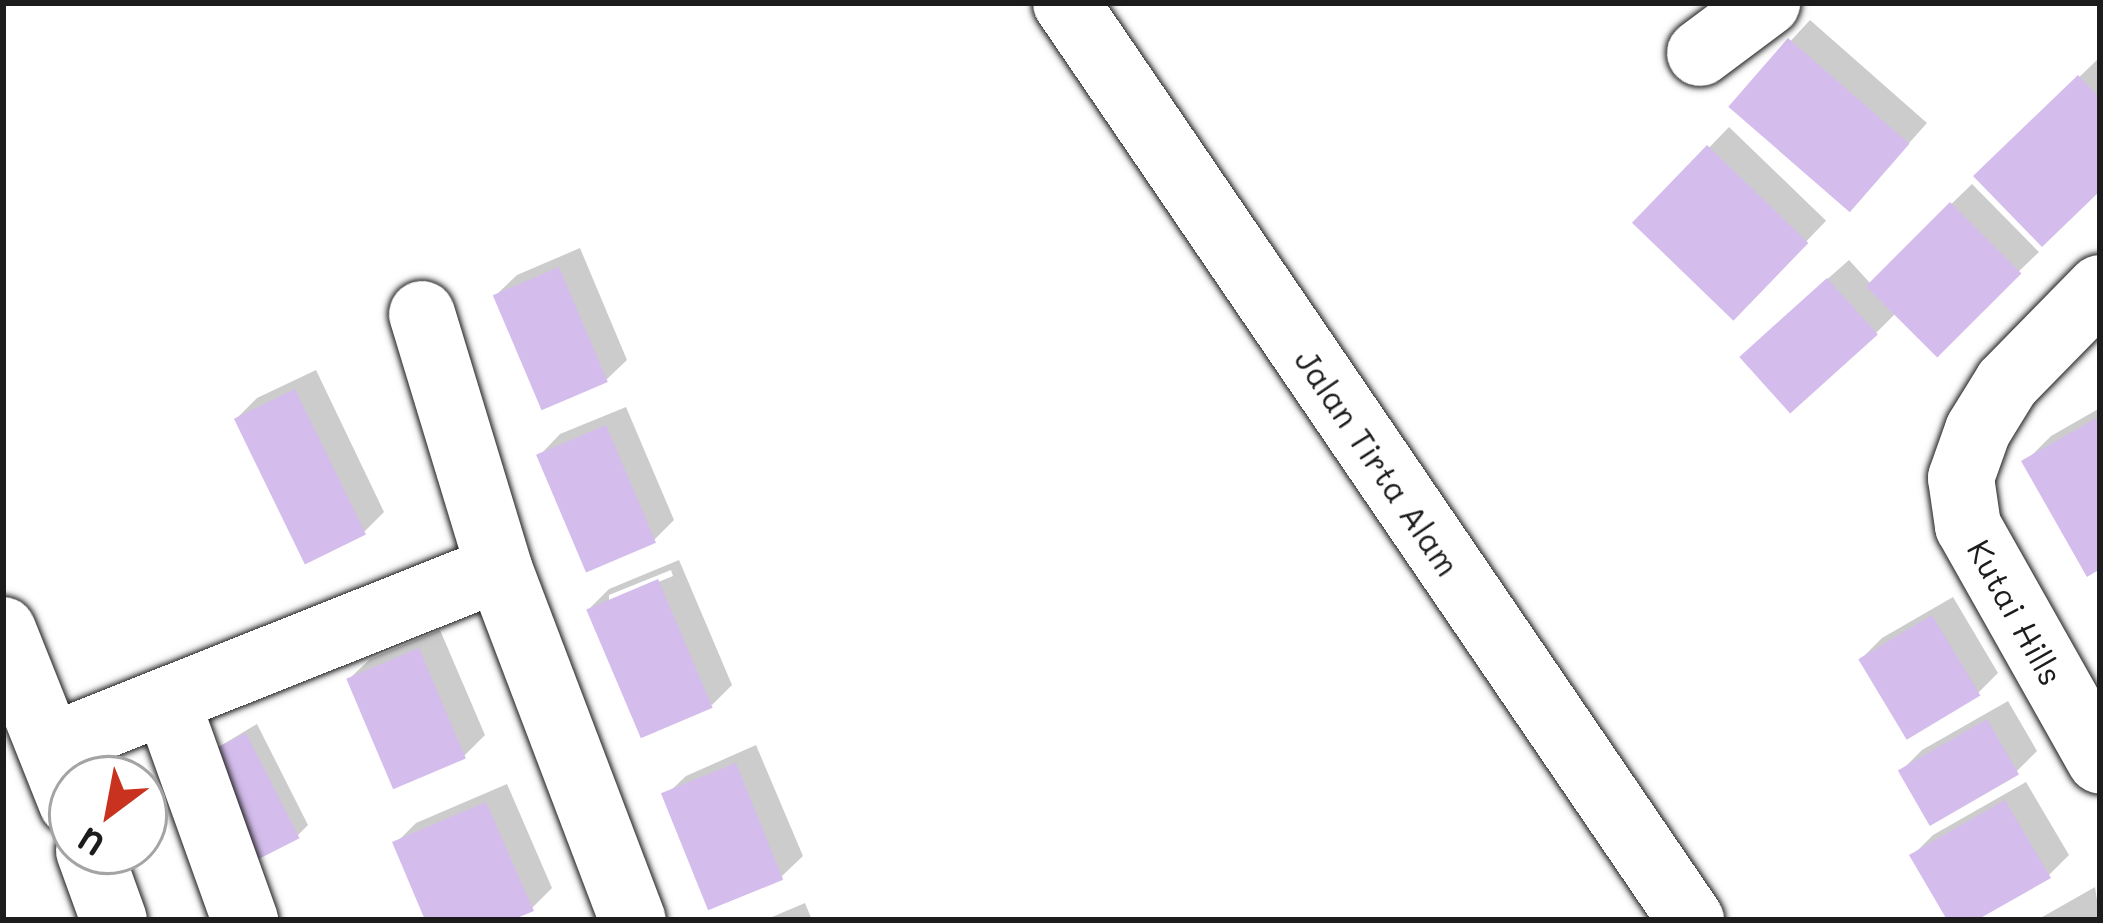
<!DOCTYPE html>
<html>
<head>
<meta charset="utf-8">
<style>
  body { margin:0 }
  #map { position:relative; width:2103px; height:923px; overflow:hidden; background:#fff; font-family:Mali,sans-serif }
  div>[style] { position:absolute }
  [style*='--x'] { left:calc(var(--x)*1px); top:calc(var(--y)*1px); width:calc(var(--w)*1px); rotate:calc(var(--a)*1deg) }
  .shadow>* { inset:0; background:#0003; transform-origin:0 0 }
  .building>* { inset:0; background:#d4bdec; transform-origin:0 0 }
  .roads { filter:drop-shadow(0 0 3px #1c1c1c) drop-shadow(0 0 3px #1c1c1c) }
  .minor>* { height:66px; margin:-33px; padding:0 33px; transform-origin:33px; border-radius:33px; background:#fff }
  span { translate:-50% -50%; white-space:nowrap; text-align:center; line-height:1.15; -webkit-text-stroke:9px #fff; paint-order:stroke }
  .street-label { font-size:33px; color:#1c1c1c }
  .frame { position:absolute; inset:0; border:6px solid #1c1c1c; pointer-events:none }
  .north { position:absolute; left:48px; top:755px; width:120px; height:120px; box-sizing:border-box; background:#fff; border:3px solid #a4a4a4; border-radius:50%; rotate:212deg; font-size:33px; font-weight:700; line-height:48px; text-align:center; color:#1c1c1c }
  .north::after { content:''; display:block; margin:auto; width:42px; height:54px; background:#c8321e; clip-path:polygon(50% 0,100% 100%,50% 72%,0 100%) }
</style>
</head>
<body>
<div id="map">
  <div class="shadow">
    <i style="clip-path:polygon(1810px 20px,1927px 123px,1869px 188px,1731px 106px)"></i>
    <i style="clip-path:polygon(2100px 57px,2100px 187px,1977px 176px)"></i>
    <i style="left:1729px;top:127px;width:135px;height:133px;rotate:44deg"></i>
    <i style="clip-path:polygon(1972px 184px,2039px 252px,1935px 352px,1896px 313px,1876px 333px,1763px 336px,1849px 260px,1870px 283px)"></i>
    <i style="clip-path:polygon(580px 248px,627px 360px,606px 380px,496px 295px,517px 275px)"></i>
    <i style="clip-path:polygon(316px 370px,384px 512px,364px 532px,237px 418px,257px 398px)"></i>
    <i style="clip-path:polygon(626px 407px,674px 520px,654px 540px,540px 455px,560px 434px)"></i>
    <i style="clip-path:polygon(2100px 408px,2100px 566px,2025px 462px,2051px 436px)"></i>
    <i style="clip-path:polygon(evenodd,679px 560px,732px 685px,712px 705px,589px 609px,609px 589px,679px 560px,671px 570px,673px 576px,609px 602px,609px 595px,671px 570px)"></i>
    <i style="clip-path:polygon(1953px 597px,1998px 673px,1978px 693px,1862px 658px,1882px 638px)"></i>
    <i style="clip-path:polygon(440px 630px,485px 735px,464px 756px,349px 679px,370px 659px)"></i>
    <i style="clip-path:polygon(2008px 701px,2037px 751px,2017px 771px,1902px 770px,1922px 750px)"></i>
    <i style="clip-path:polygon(257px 724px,308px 825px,297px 836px,207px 754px)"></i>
    <i style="clip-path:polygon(756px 745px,803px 856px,782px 876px,665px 796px,686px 776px)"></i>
    <i style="clip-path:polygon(2026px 782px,2069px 855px,2049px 875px,1971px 920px,1951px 920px,1913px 855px,1933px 835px)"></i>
    <i style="clip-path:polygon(507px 784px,552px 888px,532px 908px,504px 920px,429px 920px,396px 843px,416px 823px)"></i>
    <i style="clip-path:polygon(2095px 887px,2100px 920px,2037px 920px)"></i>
    <i style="clip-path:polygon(805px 903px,812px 920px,765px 920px)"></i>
  </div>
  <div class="building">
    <i style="left:1788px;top:38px;width:161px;height:91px;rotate:41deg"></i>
    <i style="clip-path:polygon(2078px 75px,2100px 98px,2100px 191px,2042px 247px,1973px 176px)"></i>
    <i style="left:1707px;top:145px;width:141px;height:108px;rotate:44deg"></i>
    <i style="left:1950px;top:202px;width:101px;height:119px;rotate:45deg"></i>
    <i style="left:559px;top:267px;width:125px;height:72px;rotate:67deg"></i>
    <i style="left:1827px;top:278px;width:76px;height:118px;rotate:48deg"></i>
    <i style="left:295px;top:389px;width:162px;height:68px;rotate:64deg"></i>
    <i style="clip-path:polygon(2100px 416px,2100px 569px,2087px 577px,2021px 461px)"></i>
    <i style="left:606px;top:425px;width:128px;height:76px;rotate:67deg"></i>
    <i style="left:658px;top:579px;width:140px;height:78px;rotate:67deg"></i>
    <i style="left:1932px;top:615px;width:94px;height:86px;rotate:59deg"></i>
    <i style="left:419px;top:648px;width:120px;height:79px;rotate:67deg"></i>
    <i style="left:1987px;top:719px;width:64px;height:103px;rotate:60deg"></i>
    <i style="left:246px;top:733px;width:118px;height:47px;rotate:63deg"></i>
    <i style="left:736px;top:763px;width:126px;height:81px;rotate:68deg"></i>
    <i style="clip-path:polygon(2005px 800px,2051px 878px,1977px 920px,1947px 920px,1909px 855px)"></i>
    <i style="clip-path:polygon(486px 802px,534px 911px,512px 920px,425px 920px,392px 842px)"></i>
  </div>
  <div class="roads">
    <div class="minor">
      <i style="--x:1066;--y:3;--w:1110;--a:55.72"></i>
      <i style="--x:1700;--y:53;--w:84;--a:-36.7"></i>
      <i style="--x:2100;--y:288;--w:133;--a:134.4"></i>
      <i style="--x:2007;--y:383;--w:55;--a:121.7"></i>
      <i style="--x:1978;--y:430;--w:51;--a:109.5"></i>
      <i style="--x:1961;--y:478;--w:49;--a:81.7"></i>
      <i style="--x:1968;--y:526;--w:269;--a:60.6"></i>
      <i style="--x:422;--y:314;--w:265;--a:73.1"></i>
      <i style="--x:3;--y:630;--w:186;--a:68.3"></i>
      <i style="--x:167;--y:702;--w:232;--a:70.3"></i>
      <i style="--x:52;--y:746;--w:481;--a:-21.7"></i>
      <i style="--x:499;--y:568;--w:377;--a:69.2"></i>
      <i style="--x:89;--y:851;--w:73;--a:70.1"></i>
    </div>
  </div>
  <div class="street-label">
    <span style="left:1378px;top:462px;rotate:56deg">Jalan Tirta Alam</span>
    <span style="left:2016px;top:612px;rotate:61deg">Kutai Hills</span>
  </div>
  <div class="frame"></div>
  <div class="north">U</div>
</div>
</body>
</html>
